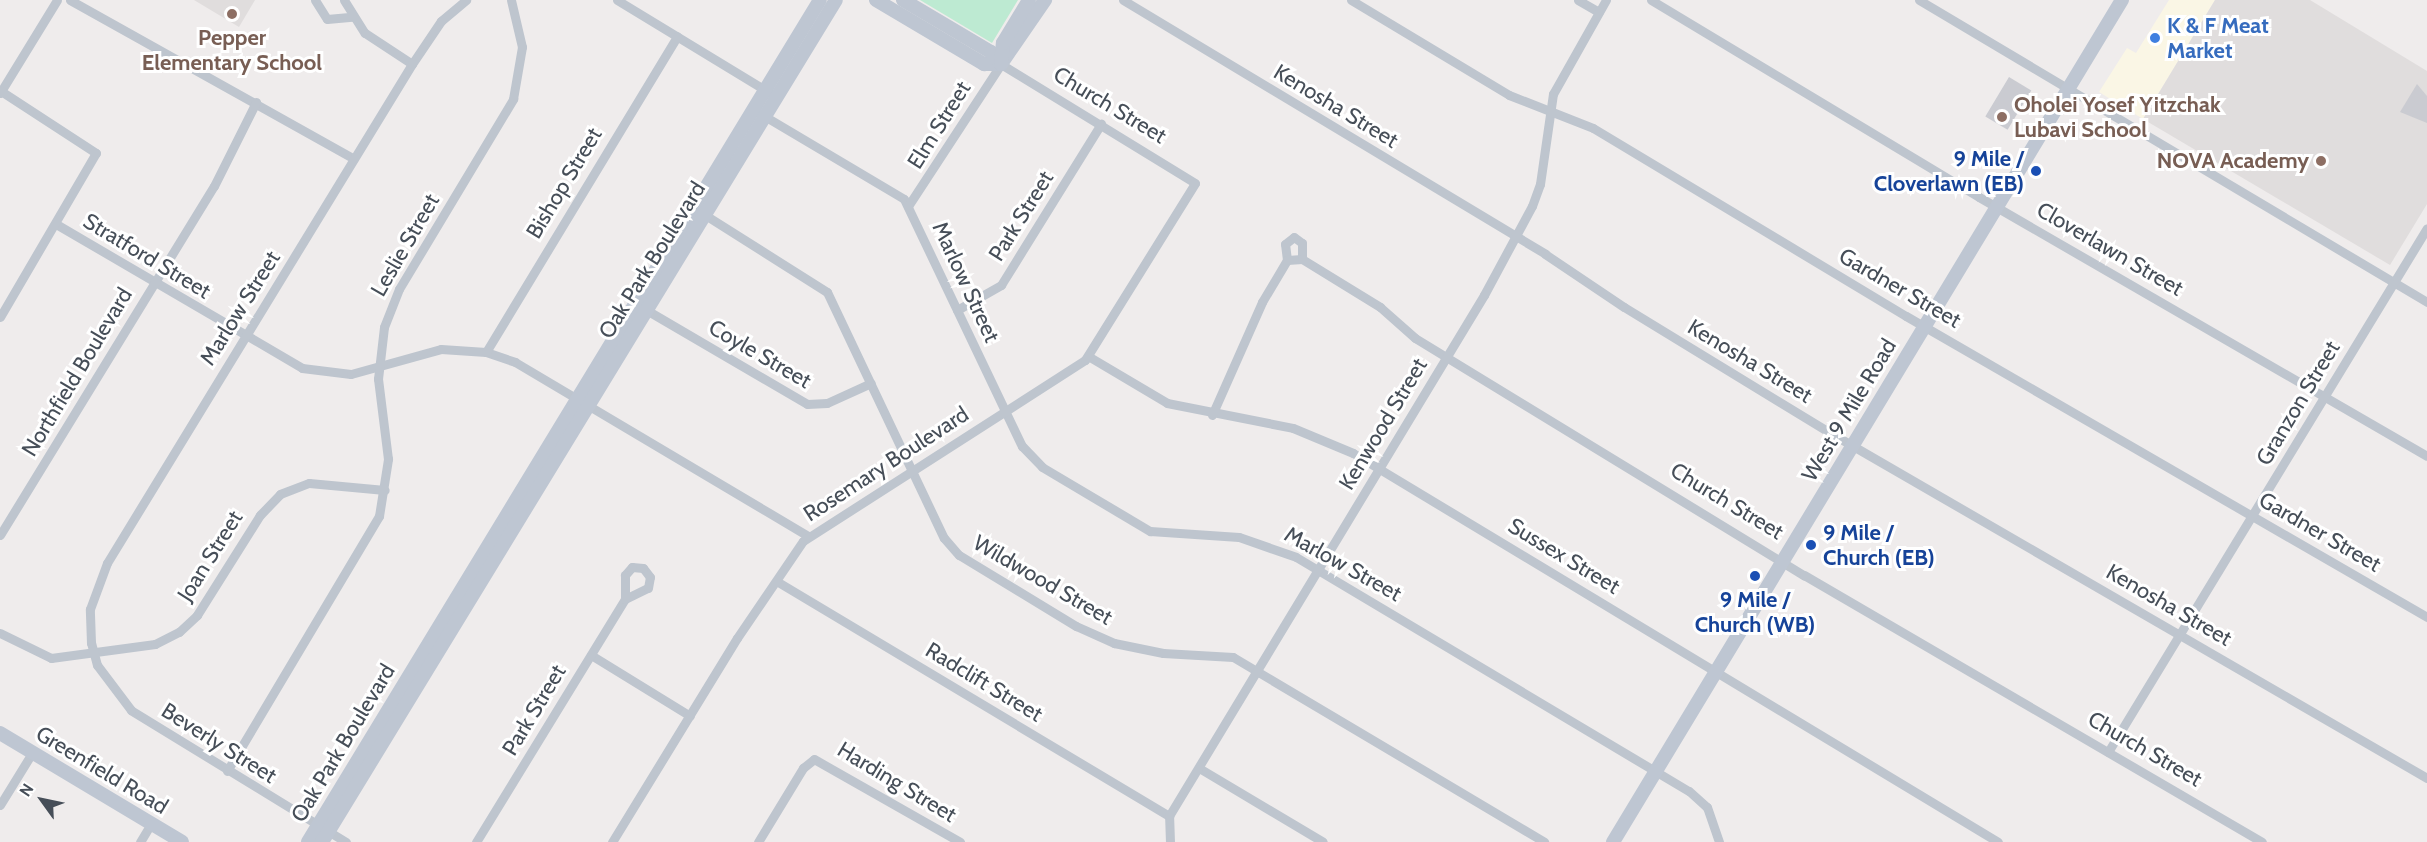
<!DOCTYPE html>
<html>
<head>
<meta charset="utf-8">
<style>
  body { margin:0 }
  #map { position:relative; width:2427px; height:842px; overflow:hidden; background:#efecec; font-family:Cabin,sans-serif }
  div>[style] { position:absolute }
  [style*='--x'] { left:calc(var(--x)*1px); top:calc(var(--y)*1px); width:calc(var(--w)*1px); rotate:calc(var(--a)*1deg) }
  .commercial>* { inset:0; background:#faf6e5 }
  .education>* { inset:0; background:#e0dddd }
  .green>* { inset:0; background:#bdead2 }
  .building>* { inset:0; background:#cacbd1; transform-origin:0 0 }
  .street>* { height:9px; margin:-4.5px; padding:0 4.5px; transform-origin:4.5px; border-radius:4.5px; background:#bec5ce }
  .secondary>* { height:14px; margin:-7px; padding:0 7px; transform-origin:7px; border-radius:7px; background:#bec6d2 }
  .dots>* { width:16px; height:16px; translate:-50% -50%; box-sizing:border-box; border:3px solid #fff; border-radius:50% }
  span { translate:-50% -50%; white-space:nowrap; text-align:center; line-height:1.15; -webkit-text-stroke:6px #fff; paint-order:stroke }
  .shop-label { font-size:22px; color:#366cbe; font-weight:700 }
  .left { translate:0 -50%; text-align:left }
  .education-label { font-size:22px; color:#785e54; font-weight:700 }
  .right { translate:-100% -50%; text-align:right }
  .street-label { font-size:22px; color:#464e58 }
  .transit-label { font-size:22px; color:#164399; font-weight:700 }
  .north { position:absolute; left:12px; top:770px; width:60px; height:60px; -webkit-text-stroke:4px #fff; paint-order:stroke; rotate:303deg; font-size:16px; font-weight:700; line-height:24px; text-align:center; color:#464e58 }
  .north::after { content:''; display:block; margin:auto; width:21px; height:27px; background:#464e58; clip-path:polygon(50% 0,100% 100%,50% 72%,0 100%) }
</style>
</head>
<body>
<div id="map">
  <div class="commercial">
    <i style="clip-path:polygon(2169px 0,2215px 0,2143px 119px,2099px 92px,2127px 48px,2136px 53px)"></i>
  </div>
  <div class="education">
    <i style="clip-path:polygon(194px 0,255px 0,239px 27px)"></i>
    <i style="clip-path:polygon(2215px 0,2310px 0,2427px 71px,2427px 204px,2390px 265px,2143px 119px)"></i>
  </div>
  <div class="green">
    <i style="clip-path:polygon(920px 0,1018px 0,992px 43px)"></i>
  </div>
  <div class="building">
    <i style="left:2009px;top:77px;width:26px;height:46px;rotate:31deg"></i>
    <i style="clip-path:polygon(2417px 84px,2427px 96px,2427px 123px,2400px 112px)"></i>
  </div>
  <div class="street">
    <i style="--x:70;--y:0;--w:325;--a:29.2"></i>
    <i style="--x:315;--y:0;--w:22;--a:58"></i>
    <i style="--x:327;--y:19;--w:25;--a:-5"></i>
    <i style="--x:344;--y:0;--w:39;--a:58"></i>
    <i style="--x:365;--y:33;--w:56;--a:33.4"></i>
    <i style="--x:617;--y:0;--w:179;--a:31.3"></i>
    <i style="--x:1123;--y:0;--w:493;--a:31"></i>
    <i style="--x:1545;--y:254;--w:95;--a:33.9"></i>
    <i style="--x:1624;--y:307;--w:246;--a:31.4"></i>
    <i style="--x:1834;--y:435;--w:685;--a:30.05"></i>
    <i style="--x:1351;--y:0;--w:184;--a:31"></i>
    <i style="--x:1509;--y:95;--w:90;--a:21.4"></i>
    <i style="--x:1593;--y:128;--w:365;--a:31"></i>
    <i style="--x:1906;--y:316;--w:602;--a:30.02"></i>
    <i style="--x:1578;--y:0;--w:24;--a:30"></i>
    <i style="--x:1651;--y:0;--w:383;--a:31"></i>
    <i style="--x:1979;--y:197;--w:517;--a:30.03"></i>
    <i style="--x:1919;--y:0;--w:591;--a:30.73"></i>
    <i style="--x:0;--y:93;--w:109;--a:-58.5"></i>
    <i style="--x:761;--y:114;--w:166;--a:30.7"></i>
    <i style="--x:904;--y:199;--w:274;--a:64.5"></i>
    <i style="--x:1022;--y:446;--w:29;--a:46"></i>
    <i style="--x:1042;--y:467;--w:126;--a:30.7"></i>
    <i style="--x:1150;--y:531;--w:89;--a:3.9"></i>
    <i style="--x:1239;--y:537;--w:60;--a:19.3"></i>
    <i style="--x:1296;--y:557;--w:457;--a:30.8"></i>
    <i style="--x:1689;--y:791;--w:24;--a:42"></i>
    <i style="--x:1707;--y:807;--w:37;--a:71"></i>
    <i style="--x:702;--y:213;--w:148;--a:32.3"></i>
    <i style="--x:827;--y:292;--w:272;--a:64.6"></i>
    <i style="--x:944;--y:538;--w:23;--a:49"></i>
    <i style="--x:959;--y:555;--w:137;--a:31.3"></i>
    <i style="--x:1076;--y:626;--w:42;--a:24.1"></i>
    <i style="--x:1114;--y:643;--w:50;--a:11.5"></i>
    <i style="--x:1163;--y:653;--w:70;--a:3.3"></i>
    <i style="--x:1233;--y:657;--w:362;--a:30.7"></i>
    <i style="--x:56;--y:224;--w:285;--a:30.3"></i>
    <i style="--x:302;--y:368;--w:49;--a:7"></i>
    <i style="--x:351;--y:374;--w:93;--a:-15.5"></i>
    <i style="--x:441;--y:349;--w:45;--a:3.8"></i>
    <i style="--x:486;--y:352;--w:31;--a:19"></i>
    <i style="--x:515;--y:362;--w:341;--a:30.7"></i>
    <i style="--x:1287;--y:260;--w:16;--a:-97"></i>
    <i style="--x:1285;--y:244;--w:11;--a:-38"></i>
    <i style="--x:1294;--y:237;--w:10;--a:37"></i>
    <i style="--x:1302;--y:243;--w:16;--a:90"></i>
    <i style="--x:643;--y:308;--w:190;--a:30.3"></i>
    <i style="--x:807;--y:404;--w:20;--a:-3"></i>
    <i style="--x:827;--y:403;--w:48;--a:-24.4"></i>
    <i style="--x:957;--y:310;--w:51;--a:-29.6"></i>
    <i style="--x:1001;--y:285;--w:190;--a:-58.2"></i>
    <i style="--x:0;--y:317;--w:190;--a:-59.7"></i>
    <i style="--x:96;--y:153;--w:113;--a:-146.9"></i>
    <i style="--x:486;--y:352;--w:369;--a:-58.8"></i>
    <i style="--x:1088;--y:356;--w:92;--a:30.7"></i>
    <i style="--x:1167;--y:403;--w:128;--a:11.2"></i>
    <i style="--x:1293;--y:428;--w:65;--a:22.6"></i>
    <i style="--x:1353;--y:453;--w:753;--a:31.09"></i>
    <i style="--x:1212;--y:415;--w:124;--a:-66.1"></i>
    <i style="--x:1262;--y:302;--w:49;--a:-59.2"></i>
    <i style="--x:1287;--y:260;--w:15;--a:-4"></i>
    <i style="--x:1302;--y:259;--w:92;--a:31.6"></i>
    <i style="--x:1380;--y:307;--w:47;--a:41.5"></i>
    <i style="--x:1415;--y:338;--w:456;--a:31.4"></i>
    <i style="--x:1804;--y:575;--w:530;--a:30.24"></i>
    <i style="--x:0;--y:535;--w:409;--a:-58.5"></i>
    <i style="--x:214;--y:186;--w:94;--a:-63.4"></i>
    <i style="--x:778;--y:582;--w:456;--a:30.9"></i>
    <i style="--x:0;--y:633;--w:57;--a:26.1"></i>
    <i style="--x:51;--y:658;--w:105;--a:-7.7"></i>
    <i style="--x:155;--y:644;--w:27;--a:-27"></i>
    <i style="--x:179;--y:632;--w:25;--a:-43"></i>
    <i style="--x:197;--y:615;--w:118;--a:-57.8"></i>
    <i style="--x:260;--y:515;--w:29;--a:-46"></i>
    <i style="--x:280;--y:494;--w:31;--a:-21"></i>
    <i style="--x:309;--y:483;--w:76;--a:5.3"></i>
    <i style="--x:591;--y:655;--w:116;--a:31.6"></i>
    <i style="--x:2108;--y:752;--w:613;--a:-58.67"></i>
    <i style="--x:1199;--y:768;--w:144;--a:30.8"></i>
    <i style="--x:227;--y:771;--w:297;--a:-59.2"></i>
    <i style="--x:379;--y:516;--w:58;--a:-81"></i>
    <i style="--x:388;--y:459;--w:81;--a:-97.1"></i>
    <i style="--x:378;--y:379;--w:52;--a:-83.4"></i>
    <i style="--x:384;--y:327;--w:41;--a:-68.5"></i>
    <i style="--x:399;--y:289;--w:222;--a:-59"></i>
    <i style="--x:513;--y:99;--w:53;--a:-80.2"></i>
    <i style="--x:522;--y:47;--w:48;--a:-103.2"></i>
    <i style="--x:0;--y:805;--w:61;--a:-58.4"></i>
    <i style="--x:140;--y:842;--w:21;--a:-59"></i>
    <i style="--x:346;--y:842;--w:252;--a:-148.5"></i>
    <i style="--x:131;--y:710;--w:56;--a:-127.1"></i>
    <i style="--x:97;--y:665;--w:23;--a:-105"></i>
    <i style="--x:91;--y:643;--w:34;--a:-92"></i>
    <i style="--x:90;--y:609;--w:49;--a:-69.7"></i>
    <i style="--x:107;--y:563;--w:585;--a:-58.57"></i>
    <i style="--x:412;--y:64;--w:52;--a:-56"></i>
    <i style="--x:441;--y:21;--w:33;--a:-40"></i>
    <i style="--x:476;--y:842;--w:285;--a:-58.5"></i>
    <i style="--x:625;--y:599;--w:25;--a:-26"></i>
    <i style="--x:648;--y:588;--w:11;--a:-80"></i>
    <i style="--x:650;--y:577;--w:11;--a:-128"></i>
    <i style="--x:643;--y:568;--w:11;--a:-175"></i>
    <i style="--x:632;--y:567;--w:11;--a:131"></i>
    <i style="--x:625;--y:575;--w:24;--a:90"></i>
    <i style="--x:612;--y:842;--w:239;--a:-58.5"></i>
    <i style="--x:737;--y:638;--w:117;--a:-55.8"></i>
    <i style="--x:803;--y:541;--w:335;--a:-32.7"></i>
    <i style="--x:1085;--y:360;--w:208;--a:-58.1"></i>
    <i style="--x:1195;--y:183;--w:228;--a:-148.5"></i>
    <i style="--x:1001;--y:64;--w:170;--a:123.2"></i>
    <i style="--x:758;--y:842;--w:87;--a:-58.7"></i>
    <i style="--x:803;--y:768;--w:14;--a:-39"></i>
    <i style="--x:814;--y:759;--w:168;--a:29.6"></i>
    <i style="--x:1170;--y:842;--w:26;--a:-92"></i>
    <i style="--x:1169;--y:816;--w:609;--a:-58.84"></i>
    <i style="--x:1484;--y:295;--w:101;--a:-61.7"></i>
    <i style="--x:1532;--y:206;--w:23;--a:-70"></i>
    <i style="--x:1540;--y:184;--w:91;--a:-81.8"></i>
    <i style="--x:1553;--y:94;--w:108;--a:-60.6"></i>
  </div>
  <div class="secondary">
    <i style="--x:876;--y:0;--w:126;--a:30.7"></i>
    <i style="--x:984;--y:64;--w:17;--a:0"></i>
    <i style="--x:903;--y:0;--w:102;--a:30.6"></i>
    <i style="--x:991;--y:52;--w:16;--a:50"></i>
    <i style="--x:1001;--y:64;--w:78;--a:-55.5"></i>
    <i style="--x:1001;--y:64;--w:21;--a:-85"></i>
    <i style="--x:1003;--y:43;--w:50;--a:-58.8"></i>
    <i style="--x:0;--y:733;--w:212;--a:30.9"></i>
    <i style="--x:308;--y:842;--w:985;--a:-58.7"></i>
    <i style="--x:322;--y:842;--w:986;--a:-58.6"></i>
    <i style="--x:1613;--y:842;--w:984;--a:-58.85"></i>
  </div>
  <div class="dots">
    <i style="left:232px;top:14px;background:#8d6e63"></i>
    <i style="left:2155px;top:38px;background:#3f7fe0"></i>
    <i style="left:2002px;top:117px;background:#8d6e63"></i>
    <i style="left:2321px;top:161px;background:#8d6e63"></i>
    <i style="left:2036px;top:171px;background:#1a4fb4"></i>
    <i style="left:1811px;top:545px;background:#1a4fb4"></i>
    <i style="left:1755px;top:576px;background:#1a4fb4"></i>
  </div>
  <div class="shop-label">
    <span class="left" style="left:2167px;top:38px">K &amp; F Meat<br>Market</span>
  </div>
  <div class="education-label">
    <span style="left:232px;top:50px">Pepper<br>Elementary School</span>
    <span class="left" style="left:2014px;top:117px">Oholei Yosef Yitzchak<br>Lubavi School</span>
    <span class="right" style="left:2309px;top:161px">NOVA Academy</span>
  </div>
  <div class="street-label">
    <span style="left:1110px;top:105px;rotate:31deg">Church Street</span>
    <span style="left:1336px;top:106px;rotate:31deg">Kenosha Street</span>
    <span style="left:939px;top:125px;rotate:-58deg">Elm Street</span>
    <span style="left:564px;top:183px;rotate:-59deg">Bishop Street</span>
    <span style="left:1021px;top:216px;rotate:-58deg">Park Street</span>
    <span style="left:405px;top:245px;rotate:-60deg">Leslie Street</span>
    <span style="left:2110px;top:249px;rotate:30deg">Cloverlawn Street</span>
    <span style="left:147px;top:256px;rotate:31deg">Stratford Street</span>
    <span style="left:652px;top:260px;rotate:-58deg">Oak Park Boulevard</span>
    <span style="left:966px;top:282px;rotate:65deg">Marlow Street</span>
    <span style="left:1900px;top:288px;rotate:30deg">Gardner Street</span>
    <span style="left:240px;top:308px;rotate:-58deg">Marlow Street</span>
    <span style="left:760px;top:354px;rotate:30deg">Coyle Street</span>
    <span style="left:1750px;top:361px;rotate:31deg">Kenosha Street</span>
    <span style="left:77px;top:372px;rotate:-59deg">Northfield Boulevard</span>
    <span style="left:2298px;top:403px;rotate:-59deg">Granzon Street</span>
    <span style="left:1849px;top:410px;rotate:-59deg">West 9 Mile Road</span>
    <span style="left:1383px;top:424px;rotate:-59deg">Kenwood Street</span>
    <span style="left:886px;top:464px;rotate:-33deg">Rosemary Boulevard</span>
    <span style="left:1727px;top:501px;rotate:31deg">Church Street</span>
    <span style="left:2320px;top:532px;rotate:30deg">Gardner Street</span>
    <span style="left:210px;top:556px;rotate:-58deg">Joan Street</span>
    <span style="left:1564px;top:556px;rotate:31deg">Sussex Street</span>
    <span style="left:1343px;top:564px;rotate:29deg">Marlow Street</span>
    <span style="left:1043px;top:580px;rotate:30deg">Wildwood Street</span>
    <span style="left:2169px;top:605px;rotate:30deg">Kenosha Street</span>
    <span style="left:984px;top:682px;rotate:31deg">Radclift Street</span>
    <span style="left:534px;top:710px;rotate:-59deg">Park Street</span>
    <span style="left:219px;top:743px;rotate:32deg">Beverly Street</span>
    <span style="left:343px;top:743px;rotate:-59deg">Oak Park Boulevard</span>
    <span style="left:2145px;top:749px;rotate:30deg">Church Street</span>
    <span style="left:102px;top:770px;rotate:31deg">Greenfield Road</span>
    <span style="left:897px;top:782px;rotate:31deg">Harding Street</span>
  </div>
  <div class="transit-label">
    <span class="right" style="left:2024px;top:171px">9 Mile /<br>Cloverlawn (EB)</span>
    <span class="left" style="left:1823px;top:545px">9 Mile /<br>Church (EB)</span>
    <span style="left:1755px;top:612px">9 Mile /<br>Church (WB)</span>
  </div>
  <div class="north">N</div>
</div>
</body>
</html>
